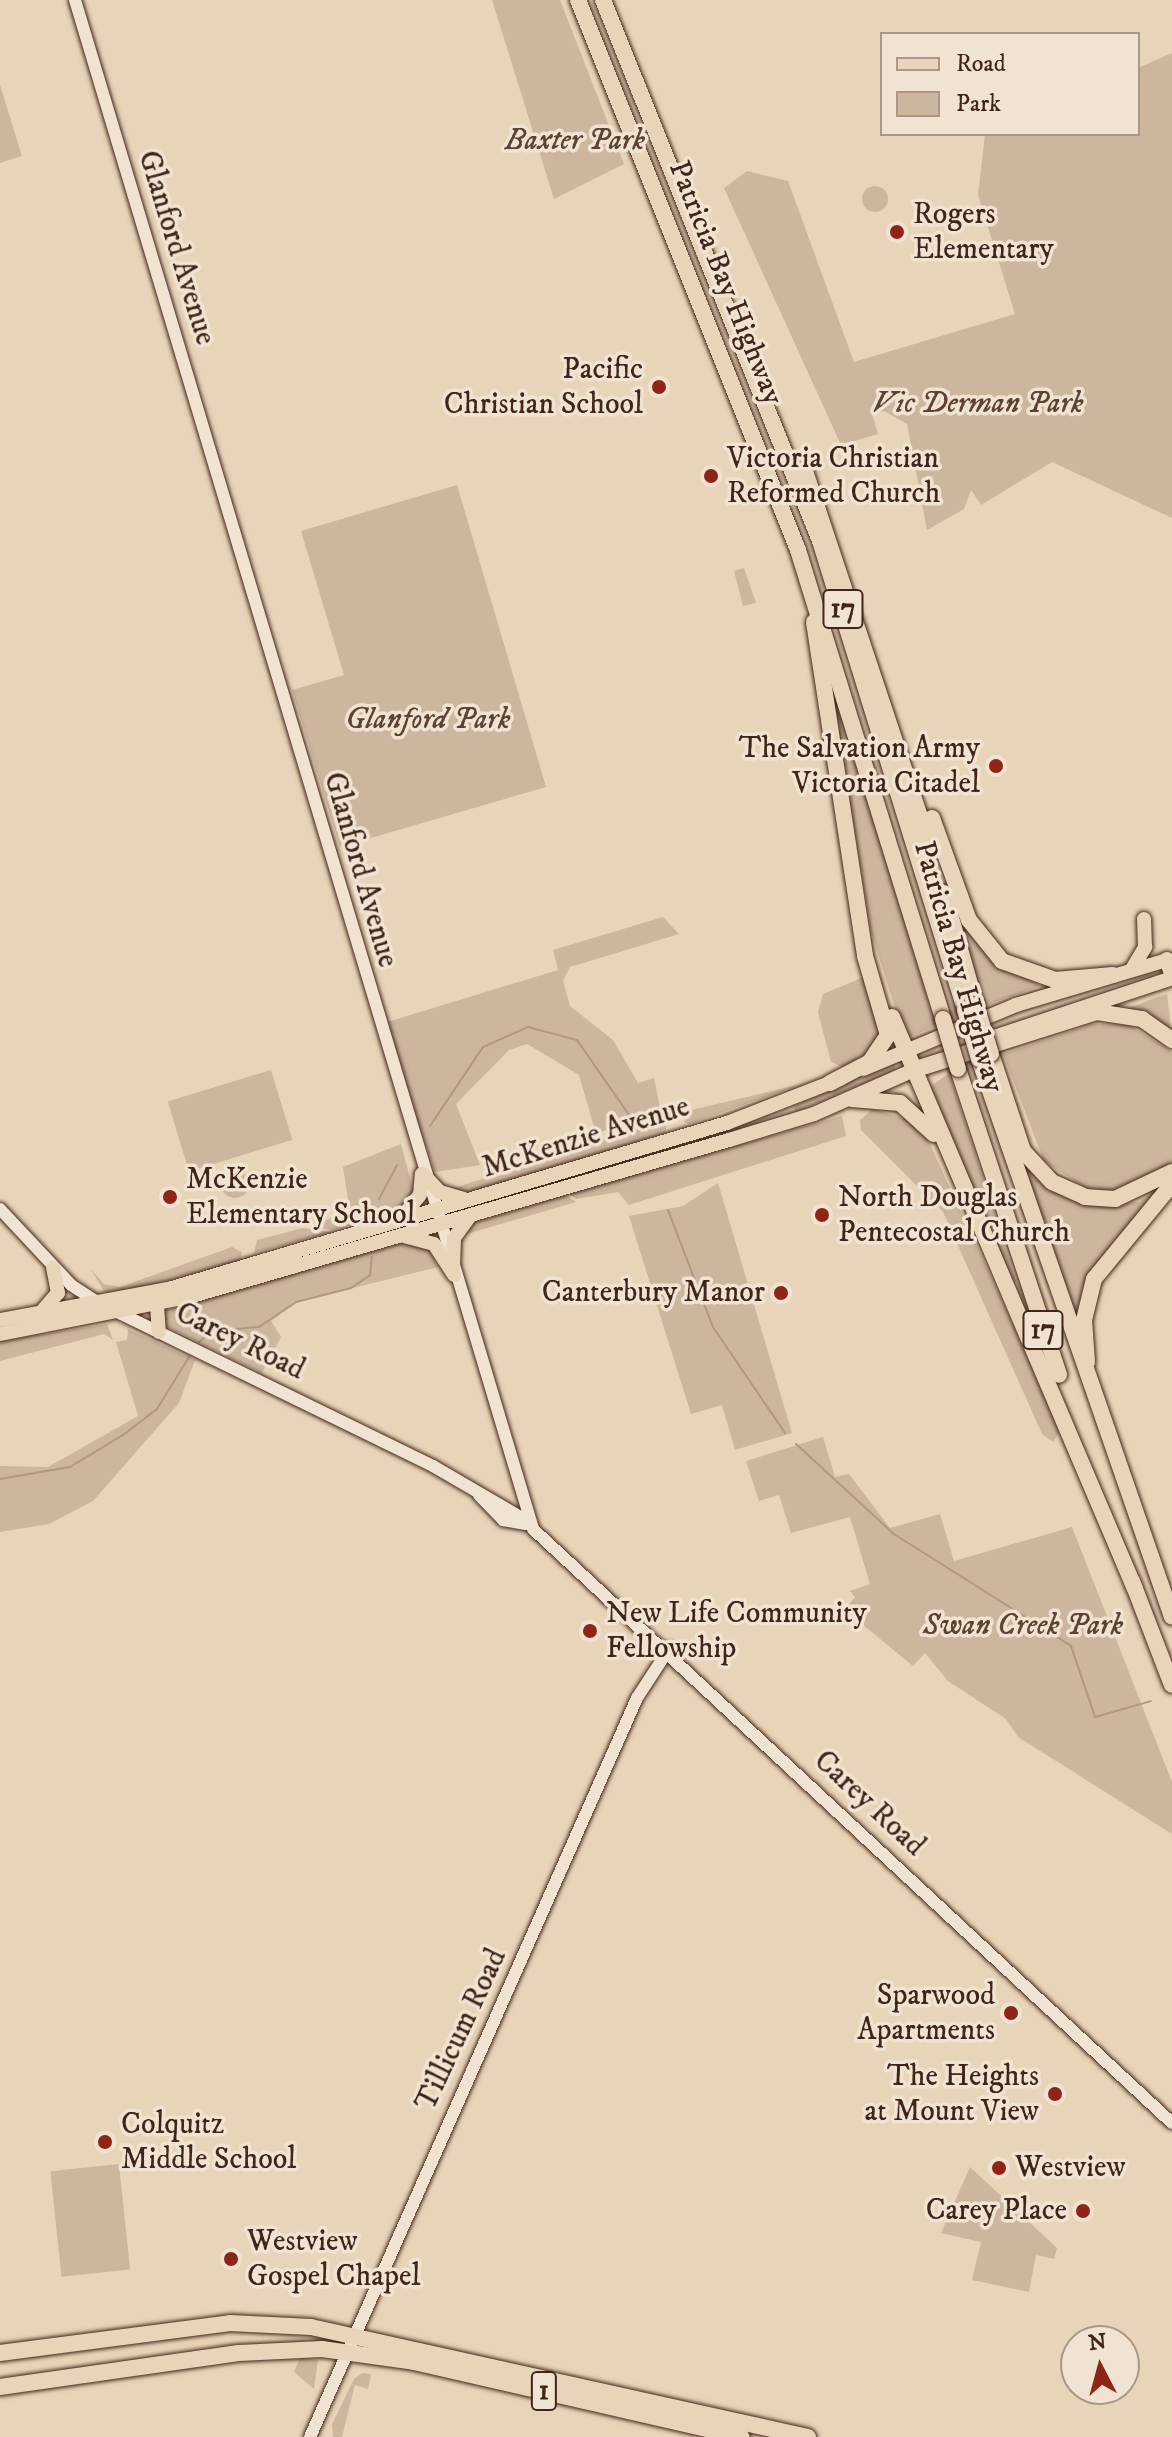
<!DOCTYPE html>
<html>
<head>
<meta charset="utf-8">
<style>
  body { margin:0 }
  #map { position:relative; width:1172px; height:2437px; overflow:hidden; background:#e8d4b8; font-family:"IM FELL DW Pica",serif }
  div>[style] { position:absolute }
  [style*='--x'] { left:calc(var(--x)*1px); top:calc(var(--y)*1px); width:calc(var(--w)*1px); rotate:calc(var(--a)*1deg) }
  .green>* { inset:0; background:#ccb69d; transform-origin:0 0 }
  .round { border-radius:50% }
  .stream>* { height:2px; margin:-1px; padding:0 1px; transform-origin:1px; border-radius:1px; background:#b09882 }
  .roads { filter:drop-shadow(0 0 2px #42251a) drop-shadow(0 0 2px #42251a) }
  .secondary>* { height:12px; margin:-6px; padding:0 6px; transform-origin:6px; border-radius:6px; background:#f0e3d1 }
  .primary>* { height:14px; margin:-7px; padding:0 7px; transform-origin:7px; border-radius:7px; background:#e8d4b8 }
  .highway>* { height:16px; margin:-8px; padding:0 8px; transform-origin:8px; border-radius:8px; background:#e8d4b8 }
  .bridges { filter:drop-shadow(0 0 2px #42251a) drop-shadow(0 0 2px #42251a) }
  .highway-bridge>* { height:16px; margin:-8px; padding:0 8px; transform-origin:8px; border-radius:8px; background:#e8d4b8 }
  .dots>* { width:22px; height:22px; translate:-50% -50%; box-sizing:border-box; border:4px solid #f0e3d1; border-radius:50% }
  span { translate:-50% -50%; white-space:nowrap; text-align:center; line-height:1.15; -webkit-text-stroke:7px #f0e3d1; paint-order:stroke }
  .shield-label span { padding:2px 6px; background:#f0e3d1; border:2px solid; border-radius:6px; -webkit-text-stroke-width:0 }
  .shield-label { font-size:28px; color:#42251a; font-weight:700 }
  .park-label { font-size:30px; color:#5e4234; font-style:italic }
  .poi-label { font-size:30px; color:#42251a }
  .left { translate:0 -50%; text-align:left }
  .right { translate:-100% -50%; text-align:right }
  .street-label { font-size:30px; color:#42251a }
  .legend { position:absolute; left:880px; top:32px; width:260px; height:104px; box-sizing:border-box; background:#f0e3d1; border:2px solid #aa9788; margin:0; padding:10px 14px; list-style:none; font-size:24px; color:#42251a }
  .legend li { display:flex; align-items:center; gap:16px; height:40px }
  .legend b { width:40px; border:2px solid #aa9788 }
  .north { position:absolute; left:1060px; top:2325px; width:80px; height:80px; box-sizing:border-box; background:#f0e3d1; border:2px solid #aa9788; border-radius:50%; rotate:354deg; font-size:22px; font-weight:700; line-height:32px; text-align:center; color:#42251a }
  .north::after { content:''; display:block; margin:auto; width:28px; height:36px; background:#8f2418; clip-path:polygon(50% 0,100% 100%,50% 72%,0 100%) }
</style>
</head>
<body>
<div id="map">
  <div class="green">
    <i style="clip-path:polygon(492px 0,560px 0,624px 164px,554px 199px)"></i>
    <i style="clip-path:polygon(1172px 53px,1172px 518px,1052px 462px,981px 505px,971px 490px,964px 509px,927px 530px,907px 424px,884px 411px,872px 414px,878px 434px,841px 445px,724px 188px,747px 171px,788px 181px,854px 362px,1015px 314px,978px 195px,985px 134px,1138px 134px,1138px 68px)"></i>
    <i style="clip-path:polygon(0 85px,22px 156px,0 163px)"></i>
    <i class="round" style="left:862px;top:186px;width:26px;height:26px"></i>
    <i style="clip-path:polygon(457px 485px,546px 787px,340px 847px,292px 690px,344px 675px,301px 531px)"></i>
    <i style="clip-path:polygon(744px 568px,756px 603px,743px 606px,734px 571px)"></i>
    <i style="clip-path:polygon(830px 677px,936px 1026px,905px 1039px,871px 932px)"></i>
    <i style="clip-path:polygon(941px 863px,978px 944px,1040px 986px,984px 1006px)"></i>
    <i style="clip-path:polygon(663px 917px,679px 934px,570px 967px,563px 981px,570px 1006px,613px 1040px,638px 1083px,654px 1078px,660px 1108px,596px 1134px,579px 1075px,527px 1044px,509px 1050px,456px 1104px,480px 1165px,435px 1172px,384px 1023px,558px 970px,553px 950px)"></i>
    <i style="clip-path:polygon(864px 977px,882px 1033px,867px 1054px,843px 1067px,831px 1062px,818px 1012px,823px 994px)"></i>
    <i style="clip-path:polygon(1167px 994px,1172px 1034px,1127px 1009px,1157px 997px)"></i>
    <i style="clip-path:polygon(1093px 1024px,1129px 1025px,1172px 1052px,1172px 1167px,1116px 1194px,1089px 1190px,1044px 1161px,1003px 1054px)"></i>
    <i style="clip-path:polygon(893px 1063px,896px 1070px,796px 1112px,794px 1106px)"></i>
    <i style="left:271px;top:1070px;width:73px;height:108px;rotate:73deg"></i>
    <i style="clip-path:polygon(949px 1073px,1016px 1281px,1011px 1283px,927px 1089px)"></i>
    <i style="clip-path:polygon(802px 1084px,689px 1124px,684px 1122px,691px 1110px)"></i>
    <i style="clip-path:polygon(873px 1109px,912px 1121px,928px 1140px,1061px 1429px,1053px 1442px,1042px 1434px,943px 1212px,861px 1130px,860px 1120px)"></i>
    <i style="clip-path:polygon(842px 1116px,846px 1136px,629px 1205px,618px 1192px,576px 1199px,568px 1193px)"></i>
    <i style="clip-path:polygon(666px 1119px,666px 1133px,578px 1162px,462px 1195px,451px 1189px)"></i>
    <i style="clip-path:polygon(401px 1144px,413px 1189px,403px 1209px,332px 1230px,308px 1226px,350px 1212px,343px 1167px)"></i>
    <i style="clip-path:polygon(1022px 1160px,1046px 1187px,1093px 1206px,1139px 1202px,1170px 1183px,1115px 1242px,1081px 1339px)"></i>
    <i class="round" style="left:221px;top:1170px;width:28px;height:28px"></i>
    <i style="clip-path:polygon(718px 1183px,792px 1433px,735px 1450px,722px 1405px,691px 1414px,629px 1216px,683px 1206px)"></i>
    <i style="clip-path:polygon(565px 1195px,576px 1202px,460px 1236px,470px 1223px)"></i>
    <i style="clip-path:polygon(303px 1228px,331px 1232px,254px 1253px,257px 1240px)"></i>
    <i style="clip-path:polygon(400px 1243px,429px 1249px,438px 1267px,296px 1302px,271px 1321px,281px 1337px,262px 1373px,160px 1323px,164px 1311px)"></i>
    <i style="clip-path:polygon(232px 1247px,242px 1252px,240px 1262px,107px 1296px,90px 1268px,104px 1284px,120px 1287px)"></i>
    <i style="clip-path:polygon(107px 1324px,113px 1340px,104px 1334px,0 1361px,0 1341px)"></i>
    <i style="clip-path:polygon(128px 1329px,195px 1360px,179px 1403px,93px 1501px,49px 1524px,0 1532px,0 1466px,48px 1467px,138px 1416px,116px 1342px,127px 1340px)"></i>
    <i style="clip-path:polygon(823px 1437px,835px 1477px,849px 1474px,890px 1528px,940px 1514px,954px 1561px,1072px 1527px,1172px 1782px,1172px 1834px,1018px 1737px,1006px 1719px,948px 1681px,925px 1653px,913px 1666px,845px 1610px,855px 1597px,850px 1591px,870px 1584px,850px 1517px,791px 1533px,779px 1495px,759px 1501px,746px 1461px)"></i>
    <i style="left:119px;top:2164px;width:106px;height:69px;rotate:84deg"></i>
    <i style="clip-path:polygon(970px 2167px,1057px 2248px,1054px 2259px,1036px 2255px,1029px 2292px,972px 2280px,981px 2242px,941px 2233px)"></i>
    <i style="clip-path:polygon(300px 2358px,318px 2360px,314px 2389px,294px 2372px)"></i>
    <i style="clip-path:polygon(362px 2373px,371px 2374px,368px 2389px,355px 2385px,342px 2437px,333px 2437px,332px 2424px,354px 2379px)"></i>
  </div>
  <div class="stream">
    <i style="--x:430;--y:1126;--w:95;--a:-56.1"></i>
    <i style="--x:483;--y:1047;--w:49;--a:-24"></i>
    <i style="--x:528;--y:1027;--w:51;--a:14.9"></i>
    <i style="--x:577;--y:1040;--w:96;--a:55.2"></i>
    <i style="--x:379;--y:1199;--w:38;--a:-62"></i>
    <i style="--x:668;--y:1210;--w:125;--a:69"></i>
    <i style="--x:713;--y:1327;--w:128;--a:55.8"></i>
    <i style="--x:199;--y:1342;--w:17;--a:-40"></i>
    <i style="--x:212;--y:1331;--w:47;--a:-4.9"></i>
    <i style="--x:259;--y:1327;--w:45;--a:-34"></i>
    <i style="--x:296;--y:1302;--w:57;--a:-14.3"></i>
    <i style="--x:351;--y:1288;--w:23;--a:-34"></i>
    <i style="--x:370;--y:1275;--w:18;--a:-84"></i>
    <i style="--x:796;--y:1444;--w:133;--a:42.6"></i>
    <i style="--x:894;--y:1534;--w:209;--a:32.3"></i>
    <i style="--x:1071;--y:1646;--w:75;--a:71.3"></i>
    <i style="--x:1095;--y:1717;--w:58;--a:-15.9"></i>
    <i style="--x:0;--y:1479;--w:71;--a:-9.7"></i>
    <i style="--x:70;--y:1467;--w:62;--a:-31.1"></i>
    <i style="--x:123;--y:1435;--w:43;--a:-37.4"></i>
    <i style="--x:157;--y:1409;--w:61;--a:-58.4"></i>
  </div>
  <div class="roads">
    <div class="secondary">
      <i style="--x:75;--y:0;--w:1596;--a:73.32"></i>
      <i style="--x:533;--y:1529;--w:872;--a:42.91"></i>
      <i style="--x:0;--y:1209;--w:104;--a:46.9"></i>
      <i style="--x:71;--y:1285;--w:33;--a:33"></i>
      <i style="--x:99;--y:1303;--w:372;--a:26"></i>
      <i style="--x:433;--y:1466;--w:113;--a:30.2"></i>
      <i style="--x:479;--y:1495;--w:35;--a:46"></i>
      <i style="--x:503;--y:1520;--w:23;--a:10"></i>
      <i style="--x:310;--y:2437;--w:808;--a:-66.13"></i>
      <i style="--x:637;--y:1698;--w:59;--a:-56.9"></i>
    </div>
    <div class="primary">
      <i style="--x:1132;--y:969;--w:26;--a:-59"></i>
      <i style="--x:1145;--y:947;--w:28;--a:-92"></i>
      <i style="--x:979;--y:1042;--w:203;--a:-18.3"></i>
      <i style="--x:863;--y:1069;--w:166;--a:-22.7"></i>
      <i style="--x:1016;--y:1005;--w:158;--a:-16.6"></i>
      <i style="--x:423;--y:1174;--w:25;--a:47"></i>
      <i style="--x:440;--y:1192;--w:25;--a:16"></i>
      <i style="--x:402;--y:1217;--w:28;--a:-51"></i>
      <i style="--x:420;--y:1195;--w:21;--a:-85"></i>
      <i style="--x:404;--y:1236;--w:31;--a:15"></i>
      <i style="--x:434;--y:1244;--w:37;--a:57"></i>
      <i style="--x:453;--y:1268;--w:30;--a:-88"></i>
      <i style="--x:454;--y:1238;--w:27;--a:-54"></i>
      <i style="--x:157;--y:1305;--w:27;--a:86"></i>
      <i style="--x:43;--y:1310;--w:23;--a:-49"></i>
      <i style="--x:58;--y:1293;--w:26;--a:-101"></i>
      <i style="--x:0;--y:1320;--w:175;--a:-10.5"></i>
      <i style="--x:172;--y:1288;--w:579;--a:-16.56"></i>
      <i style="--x:727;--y:1123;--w:121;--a:-21.3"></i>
      <i style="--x:0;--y:1334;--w:196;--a:-11.2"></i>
      <i style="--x:192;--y:1296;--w:559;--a:-16.2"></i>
      <i style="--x:729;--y:1140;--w:89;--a:-17"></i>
      <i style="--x:814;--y:1114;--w:119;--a:-23.8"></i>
    </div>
    <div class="highway">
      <i style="--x:578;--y:0;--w:592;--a:68.2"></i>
      <i style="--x:798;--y:550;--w:491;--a:72.8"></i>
      <i style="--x:603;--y:0;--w:583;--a:68.14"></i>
      <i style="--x:820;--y:541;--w:491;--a:72.8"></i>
      <i style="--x:805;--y:471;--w:389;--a:71.6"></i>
      <i style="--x:814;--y:622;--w:338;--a:81.3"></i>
      <i style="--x:865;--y:956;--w:82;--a:73.8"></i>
      <i style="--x:888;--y:1035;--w:32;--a:124"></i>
      <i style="--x:870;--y:1062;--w:45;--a:152.3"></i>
      <i style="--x:932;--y:818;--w:109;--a:70.1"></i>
      <i style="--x:969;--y:920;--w:53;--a:51.2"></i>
      <i style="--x:1002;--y:961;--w:56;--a:19.7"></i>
      <i style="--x:1055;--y:980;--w:58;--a:-4.9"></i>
      <i style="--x:944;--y:893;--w:116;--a:74.1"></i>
      <i style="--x:1167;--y:960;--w:14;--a:69"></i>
      <i style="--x:892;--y:1017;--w:621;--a:66.98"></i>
      <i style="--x:991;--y:1054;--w:102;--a:71.7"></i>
      <i style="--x:1023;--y:1151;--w:42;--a:46.9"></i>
      <i style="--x:1052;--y:1182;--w:36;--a:24"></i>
      <i style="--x:1085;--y:1197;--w:30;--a:4"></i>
      <i style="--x:1115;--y:1199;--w:63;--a:-25.3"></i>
      <i style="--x:979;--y:1059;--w:590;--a:70.92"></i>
      <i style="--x:958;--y:1069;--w:322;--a:71.7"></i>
      <i style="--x:913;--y:1070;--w:193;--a:-17.5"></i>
      <i style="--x:1097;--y:1012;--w:46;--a:8.8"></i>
      <i style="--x:1142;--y:1019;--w:37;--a:35"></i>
      <i style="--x:852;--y:1099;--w:48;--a:4.8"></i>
      <i style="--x:900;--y:1103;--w:46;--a:42.4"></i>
      <i style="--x:1087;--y:1362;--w:42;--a:-94.1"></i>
      <i style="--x:1084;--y:1320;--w:42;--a:-76.3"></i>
      <i style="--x:1094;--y:1279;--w:123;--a:-50.6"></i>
      <i style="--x:1132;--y:1581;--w:111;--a:69"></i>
      <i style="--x:0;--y:2353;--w:232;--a:-7.4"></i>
      <i style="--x:230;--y:2323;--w:81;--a:2.8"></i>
      <i style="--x:311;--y:2327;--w:509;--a:12.48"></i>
      <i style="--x:0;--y:2387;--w:241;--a:-8.1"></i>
      <i style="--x:239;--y:2353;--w:83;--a:-2.8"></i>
      <i style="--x:322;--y:2349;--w:93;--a:8"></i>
      <i style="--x:414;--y:2362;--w:336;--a:12.9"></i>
    </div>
  </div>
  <div class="bridges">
    <div class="highway-bridge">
      <i style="--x:976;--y:1005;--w:51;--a:73"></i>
      <i style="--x:965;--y:1010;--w:51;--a:74.1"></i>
      <i style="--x:943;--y:1019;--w:52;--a:73.3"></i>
    </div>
  </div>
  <div class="dots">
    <i style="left:897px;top:232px;background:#8f2418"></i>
    <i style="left:659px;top:387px;background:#8f2418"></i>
    <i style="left:711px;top:476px;background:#8f2418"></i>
    <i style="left:996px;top:766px;background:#8f2418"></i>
    <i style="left:170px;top:1197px;background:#8f2418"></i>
    <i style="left:822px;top:1215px;background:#8f2418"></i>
    <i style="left:781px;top:1293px;background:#8f2418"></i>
    <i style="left:590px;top:1631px;background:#8f2418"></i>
    <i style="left:1011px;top:2013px;background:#8f2418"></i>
    <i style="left:1055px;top:2094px;background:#8f2418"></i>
    <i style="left:105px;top:2142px;background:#8f2418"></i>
    <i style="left:999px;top:2168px;background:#8f2418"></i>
    <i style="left:1083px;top:2211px;background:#8f2418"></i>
    <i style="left:231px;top:2259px;background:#8f2418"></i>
  </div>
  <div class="shield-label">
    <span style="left:843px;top:609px">17</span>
    <span style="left:1043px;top:1330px">17</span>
    <span style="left:544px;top:2391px">1</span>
  </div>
  <div class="park-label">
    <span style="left:575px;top:141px">Baxter Park</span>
    <span style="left:978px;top:404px">Vic Derman Park</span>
    <span style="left:428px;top:720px">Glanford Park</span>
    <span style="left:1023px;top:1626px">Swan Creek Park</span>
  </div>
  <div class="poi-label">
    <span class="left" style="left:913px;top:232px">Rogers<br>Elementary</span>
    <span class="right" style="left:643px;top:387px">Pacific<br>Christian School</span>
    <span class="left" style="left:727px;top:476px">Victoria Christian<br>Reformed Church</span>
    <span class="right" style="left:980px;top:766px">The Salvation Army<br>Victoria Citadel</span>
    <span class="left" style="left:186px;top:1197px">McKenzie<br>Elementary School</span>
    <span class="left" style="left:838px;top:1215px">North Douglas<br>Pentecostal Church</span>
    <span class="right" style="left:765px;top:1293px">Canterbury Manor</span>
    <span class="left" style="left:606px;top:1631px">New Life Community<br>Fellowship</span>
    <span class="right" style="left:995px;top:2013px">Sparwood<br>Apartments</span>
    <span class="right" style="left:1039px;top:2094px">The Heights<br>at Mount View</span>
    <span class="left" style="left:121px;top:2142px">Colquitz<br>Middle School</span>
    <span class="left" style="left:1015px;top:2168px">Westview</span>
    <span class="right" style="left:1067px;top:2211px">Carey Place</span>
    <span class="left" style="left:247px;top:2259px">Westview<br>Gospel Chapel</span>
  </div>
  <div class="street-label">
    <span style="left:176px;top:248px;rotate:73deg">Glanford Avenue</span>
    <span style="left:725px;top:283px;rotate:68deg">Patricia Bay Highway</span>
    <span style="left:360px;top:870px;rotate:74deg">Glanford Avenue</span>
    <span style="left:958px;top:967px;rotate:74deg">Patricia Bay Highway</span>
    <span style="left:586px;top:1138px;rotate:-17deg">McKenzie Avenue</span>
    <span style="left:240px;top:1342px;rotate:26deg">Carey Road</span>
    <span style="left:869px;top:1804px;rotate:43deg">Carey Road</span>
    <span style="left:462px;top:2030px;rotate:-65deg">Tillicum Road</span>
  </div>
  <ul class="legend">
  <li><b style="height:10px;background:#e8d4b8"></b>Road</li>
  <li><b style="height:22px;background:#ccb69d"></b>Park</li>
  </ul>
  <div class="north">N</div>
</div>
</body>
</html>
